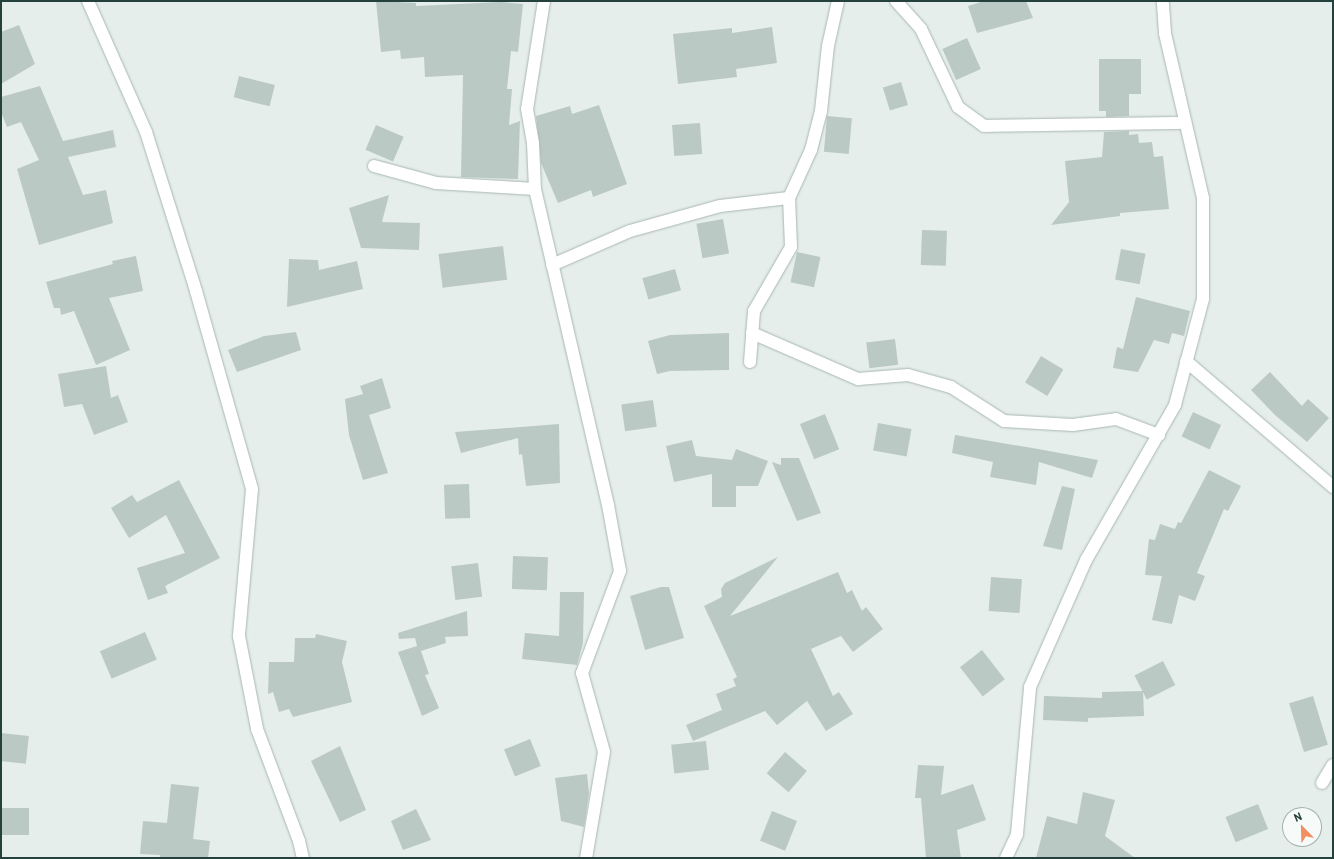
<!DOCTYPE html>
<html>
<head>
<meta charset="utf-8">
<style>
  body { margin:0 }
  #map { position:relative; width:1334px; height:859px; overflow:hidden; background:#e6eeeb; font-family:Barlow,sans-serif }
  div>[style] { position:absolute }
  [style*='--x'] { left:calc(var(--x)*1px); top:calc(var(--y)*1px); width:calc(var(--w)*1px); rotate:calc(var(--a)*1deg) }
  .building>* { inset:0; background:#bbc9c4; transform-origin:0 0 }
  .roads { filter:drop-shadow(0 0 1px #a8b7b3) drop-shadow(0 0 1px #a8b7b3) }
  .minor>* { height:12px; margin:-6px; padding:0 6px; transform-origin:6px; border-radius:6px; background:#fff }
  span { translate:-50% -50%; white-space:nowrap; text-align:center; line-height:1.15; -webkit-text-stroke:3px #f6fbf9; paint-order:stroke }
  .frame { position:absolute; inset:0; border:2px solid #24413b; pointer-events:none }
  .north { position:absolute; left:1282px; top:807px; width:40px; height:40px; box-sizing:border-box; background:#f6fbf9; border:1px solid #a2b1ad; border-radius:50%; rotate:337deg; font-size:11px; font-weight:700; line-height:16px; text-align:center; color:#24413b }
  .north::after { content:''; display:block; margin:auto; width:14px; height:18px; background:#f28e60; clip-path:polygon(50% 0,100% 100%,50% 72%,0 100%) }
</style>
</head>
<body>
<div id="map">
  <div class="building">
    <i style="clip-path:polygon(376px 1px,416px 3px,416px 6px,500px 2px,523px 4px,518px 52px,511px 51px,507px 89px,512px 89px,509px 125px,520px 121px,518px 179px,461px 177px,463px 75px,425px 77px,424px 57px,401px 59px,400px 50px,381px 52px)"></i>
    <i style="clip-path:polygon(984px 1px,1026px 1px,1033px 18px,977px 33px,968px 6px)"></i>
    <i style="clip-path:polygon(19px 25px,35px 64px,1px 84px,1px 32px)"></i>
    <i style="clip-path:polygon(772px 27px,777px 63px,736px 69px,737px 77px,678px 84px,673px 34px,732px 28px,732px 33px)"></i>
    <i style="left:967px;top:38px;width:34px;height:27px;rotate:66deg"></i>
    <i style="clip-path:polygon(1099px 59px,1141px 59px,1141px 94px,1129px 94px,1129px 116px,1106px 117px,1106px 111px,1099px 111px)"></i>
    <i style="left:239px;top:76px;width:37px;height:22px;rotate:14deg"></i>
    <i style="left:901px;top:82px;width:24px;height:19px;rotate:73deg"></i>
    <i style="clip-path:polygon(40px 86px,63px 141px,113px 130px,116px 147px,68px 157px,83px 195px,106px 190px,113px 223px,39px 245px,17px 169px,39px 160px,21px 122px,7px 127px,1px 112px,1px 97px)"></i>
    <i style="clip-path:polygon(599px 105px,627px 184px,593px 197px,591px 190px,558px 203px,541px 163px,536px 116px,570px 106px,572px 114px)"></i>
    <i style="left:827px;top:116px;width:25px;height:36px;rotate:5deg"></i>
    <i style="left:700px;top:123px;width:31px;height:28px;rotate:86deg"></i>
    <i style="left:376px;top:125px;width:30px;height:27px;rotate:23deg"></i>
    <i style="clip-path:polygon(1129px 131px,1129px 135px,1138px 134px,1139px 143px,1152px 142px,1154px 157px,1163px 156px,1169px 209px,1120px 213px,1120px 216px,1051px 225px,1069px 202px,1065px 161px,1102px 157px,1104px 132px)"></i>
    <i style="clip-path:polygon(389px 195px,382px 222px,420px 223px,419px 250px,361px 248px,349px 208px)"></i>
    <i style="left:723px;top:219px;width:35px;height:27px;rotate:80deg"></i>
    <i style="left:922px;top:230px;width:25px;height:35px;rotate:2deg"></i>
    <i style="left:503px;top:246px;width:34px;height:65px;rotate:83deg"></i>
    <i style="left:1121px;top:249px;width:25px;height:31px;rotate:11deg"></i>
    <i style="left:797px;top:252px;width:24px;height:31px;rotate:12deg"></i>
    <i style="clip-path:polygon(136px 256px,143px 291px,109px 298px,130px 350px,96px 365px,74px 311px,61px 315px,60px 308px,54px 308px,46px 282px,113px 264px,112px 261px)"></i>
    <i style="clip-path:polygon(289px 259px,318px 260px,319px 270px,357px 261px,363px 289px,287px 307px)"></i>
    <i style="left:675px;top:269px;width:22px;height:34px;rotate:74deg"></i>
    <i style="clip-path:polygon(1136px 297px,1190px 311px,1184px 336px,1172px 333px,1169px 344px,1154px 340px,1138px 372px,1113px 368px,1117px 347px,1123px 349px)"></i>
    <i style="clip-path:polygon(296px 332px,301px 350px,237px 372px,228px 350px,264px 336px)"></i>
    <i style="clip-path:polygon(729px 333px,729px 370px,670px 371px,657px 374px,648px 341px,670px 335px)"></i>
    <i style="left:895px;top:339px;width:26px;height:29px;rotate:83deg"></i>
    <i style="left:1041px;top:356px;width:26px;height:31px;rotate:31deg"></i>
    <i style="clip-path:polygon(106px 366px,111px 398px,118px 395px,128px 422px,94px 435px,82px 404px,64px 407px,58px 374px)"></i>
    <i style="clip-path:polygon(1270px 372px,1302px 406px,1308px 399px,1329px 418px,1307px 442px,1275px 415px,1251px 390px)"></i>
    <i style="clip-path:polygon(382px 378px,391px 408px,369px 415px,388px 473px,363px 480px,349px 435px,345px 399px,363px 394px,360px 386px)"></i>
    <i style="left:653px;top:400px;width:27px;height:32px;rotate:82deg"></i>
    <i style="left:1193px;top:412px;width:31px;height:27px;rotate:25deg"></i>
    <i style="left:825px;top:414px;width:38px;height:27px;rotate:68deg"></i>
    <i style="left:878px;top:423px;width:34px;height:28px;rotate:10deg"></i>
    <i style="clip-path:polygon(559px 424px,560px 483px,526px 486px,522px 454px,519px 455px,518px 438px,461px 453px,455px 432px)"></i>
    <i style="clip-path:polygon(955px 435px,1038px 449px,1098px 460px,1092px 478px,1039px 462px,1036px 485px,990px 477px,993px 462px,952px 453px)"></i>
    <i style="clip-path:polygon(692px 440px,696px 456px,732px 460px,736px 449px,768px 461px,758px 486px,736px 486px,736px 507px,712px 507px,712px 474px,674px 482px,666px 446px)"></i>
    <i style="clip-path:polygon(781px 458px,799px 458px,821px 513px,797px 521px,772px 462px,781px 465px)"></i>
    <i style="clip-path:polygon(1209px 470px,1241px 486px,1228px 511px,1224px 509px,1197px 573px,1205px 576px,1195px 601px,1179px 595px,1172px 624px,1152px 620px,1162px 576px,1145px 575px,1149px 539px,1155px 540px,1160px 524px,1175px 529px,1178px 522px,1181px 523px)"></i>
    <i style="clip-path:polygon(179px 480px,220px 558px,165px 586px,168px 593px,148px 600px,137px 568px,185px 553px,166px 515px,129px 538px,111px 508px,132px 495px,137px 502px)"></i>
    <i style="left:469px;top:484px;width:34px;height:25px;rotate:88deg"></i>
    <i style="clip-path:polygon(1062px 486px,1075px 489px,1062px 550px,1043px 546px)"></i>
    <i style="left:513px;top:556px;width:35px;height:33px;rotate:2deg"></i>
    <i style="clip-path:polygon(778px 557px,730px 616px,838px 572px,847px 593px,852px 590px,862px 611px,866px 607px,883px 629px,853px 652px,841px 636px,811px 649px,833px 696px,839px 692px,853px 714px,826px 731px,807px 701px,777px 725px,765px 711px,693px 741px,686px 725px,722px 710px,716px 694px,736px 686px,733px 679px,737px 677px,704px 606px,722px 597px,721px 589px,725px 583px)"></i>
    <i style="left:478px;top:563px;width:34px;height:27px;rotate:83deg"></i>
    <i style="left:991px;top:577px;width:31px;height:34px;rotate:4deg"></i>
    <i style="clip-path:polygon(661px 587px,669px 587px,684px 638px,645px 650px,630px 596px)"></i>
    <i style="clip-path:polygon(560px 592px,584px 592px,583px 643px,577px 665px,522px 659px,525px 633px,559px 636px)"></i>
    <i style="clip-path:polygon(467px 611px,468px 636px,445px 637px,446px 643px,421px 651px,429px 674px,425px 675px,439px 708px,422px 716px,398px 652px,417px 646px,415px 638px,399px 639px,398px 633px)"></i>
    <i style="left:145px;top:632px;width:30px;height:49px;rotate:67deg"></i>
    <i style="clip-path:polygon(316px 634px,347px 641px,342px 662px,352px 702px,293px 717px,289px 709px,279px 712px,273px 692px,268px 694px,269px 662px,294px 662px,295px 638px,315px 638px)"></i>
    <i style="left:982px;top:650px;width:37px;height:28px;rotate:52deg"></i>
    <i style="left:1163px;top:661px;width:27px;height:32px;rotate:63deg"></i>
    <i style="clip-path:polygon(1143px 691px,1144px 716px,1088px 718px,1088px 722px,1043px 720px,1044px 696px,1102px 698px,1102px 692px)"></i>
    <i style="left:1313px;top:696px;width:51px;height:25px;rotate:73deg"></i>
    <i style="left:1px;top:733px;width:28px;height:28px;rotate:6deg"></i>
    <i style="left:530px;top:739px;width:29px;height:28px;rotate:68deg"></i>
    <i style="left:706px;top:741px;width:29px;height:35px;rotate:84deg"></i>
    <i style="clip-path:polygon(340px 746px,366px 810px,340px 822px,311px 761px)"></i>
    <i style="left:785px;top:752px;width:29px;height:28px;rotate:41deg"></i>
    <i style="clip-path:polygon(918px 765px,944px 766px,941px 795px,973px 784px,986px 820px,957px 830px,961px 858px,926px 858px,921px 798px,915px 798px)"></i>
    <i style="clip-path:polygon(587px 774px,589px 793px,584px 827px,561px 821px,555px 778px)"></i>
    <i style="clip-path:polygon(171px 784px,199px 787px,193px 839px,210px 841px,208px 858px,160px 858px,160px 855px,140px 854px,143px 821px,167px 823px)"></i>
    <i style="clip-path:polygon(1083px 792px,1115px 800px,1105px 836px,1135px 858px,1036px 858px,1047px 816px,1077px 824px)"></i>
    <i style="left:1258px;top:804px;width:27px;height:35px;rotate:68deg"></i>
    <i style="left:1px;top:808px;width:28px;height:27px"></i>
    <i style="clip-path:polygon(416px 809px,431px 840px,403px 850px,391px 821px)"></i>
    <i style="left:772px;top:811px;width:27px;height:32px;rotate:22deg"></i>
  </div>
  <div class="roads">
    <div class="minor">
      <i style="--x:88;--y:1;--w:143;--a:66.1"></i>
      <i style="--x:146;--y:132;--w:167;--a:72.5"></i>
      <i style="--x:196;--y:291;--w:206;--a:74.2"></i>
      <i style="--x:252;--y:489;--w:148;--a:95.1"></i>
      <i style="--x:239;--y:636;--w:95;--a:79"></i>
      <i style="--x:257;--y:729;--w:120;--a:69.4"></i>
      <i style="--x:299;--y:841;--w:17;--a:77"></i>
      <i style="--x:544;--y:1;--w:109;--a:98.9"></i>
      <i style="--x:527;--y:109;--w:35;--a:80"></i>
      <i style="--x:533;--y:143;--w:46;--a:87.5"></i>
      <i style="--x:535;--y:189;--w:324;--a:77"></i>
      <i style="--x:608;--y:505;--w:67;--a:79.7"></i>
      <i style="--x:620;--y:571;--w:109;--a:110.4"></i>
      <i style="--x:582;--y:673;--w:82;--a:74.4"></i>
      <i style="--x:604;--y:752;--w:108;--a:99.6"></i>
      <i style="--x:896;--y:1;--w:38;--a:48"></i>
      <i style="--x:921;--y:29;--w:86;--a:64.6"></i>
      <i style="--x:958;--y:107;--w:32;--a:36"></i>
      <i style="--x:984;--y:126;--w:201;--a:-0.9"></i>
      <i style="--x:374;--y:166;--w:64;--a:15.3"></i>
      <i style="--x:436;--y:183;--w:99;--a:3.5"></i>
      <i style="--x:552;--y:265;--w:85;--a:-23.6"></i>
      <i style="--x:630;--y:231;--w:93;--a:-15.5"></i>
      <i style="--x:720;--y:206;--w:69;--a:-6.6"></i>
      <i style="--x:752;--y:333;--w:116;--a:23.5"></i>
      <i style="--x:858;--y:379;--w:50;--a:-4.6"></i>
      <i style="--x:908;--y:375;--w:45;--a:15.6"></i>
      <i style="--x:951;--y:387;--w:63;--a:32.7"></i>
      <i style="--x:1004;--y:421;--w:69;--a:3.3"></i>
      <i style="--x:1073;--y:425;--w:43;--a:-7.9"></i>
      <i style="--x:1116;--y:419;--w:46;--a:20.4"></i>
      <i style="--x:1186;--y:361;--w:194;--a:40.6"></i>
      <i style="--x:750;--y:362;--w:51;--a:-85.5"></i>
      <i style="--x:754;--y:311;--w:74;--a:-60"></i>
      <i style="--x:791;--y:247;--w:49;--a:-92.3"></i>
      <i style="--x:789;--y:198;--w:53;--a:-65.4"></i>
      <i style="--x:811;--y:150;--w:40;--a:-75.6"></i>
      <i style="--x:821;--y:111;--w:65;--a:-83.9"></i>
      <i style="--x:828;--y:46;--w:46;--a:-77.5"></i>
      <i style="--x:1322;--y:783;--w:21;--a:-59"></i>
      <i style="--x:1006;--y:858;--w:26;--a:-65"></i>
      <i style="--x:1017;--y:834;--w:148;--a:-84.9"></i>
      <i style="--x:1030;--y:687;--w:139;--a:-66.2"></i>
      <i style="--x:1086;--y:560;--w:179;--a:-60.1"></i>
      <i style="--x:1175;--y:405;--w:110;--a:-75.2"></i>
      <i style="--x:1203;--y:299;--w:101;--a:-90"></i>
      <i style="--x:1203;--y:198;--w:169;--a:-103"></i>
      <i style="--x:1165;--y:33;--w:32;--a:-94"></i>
    </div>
  </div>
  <div class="frame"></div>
  <div class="north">N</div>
</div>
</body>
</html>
